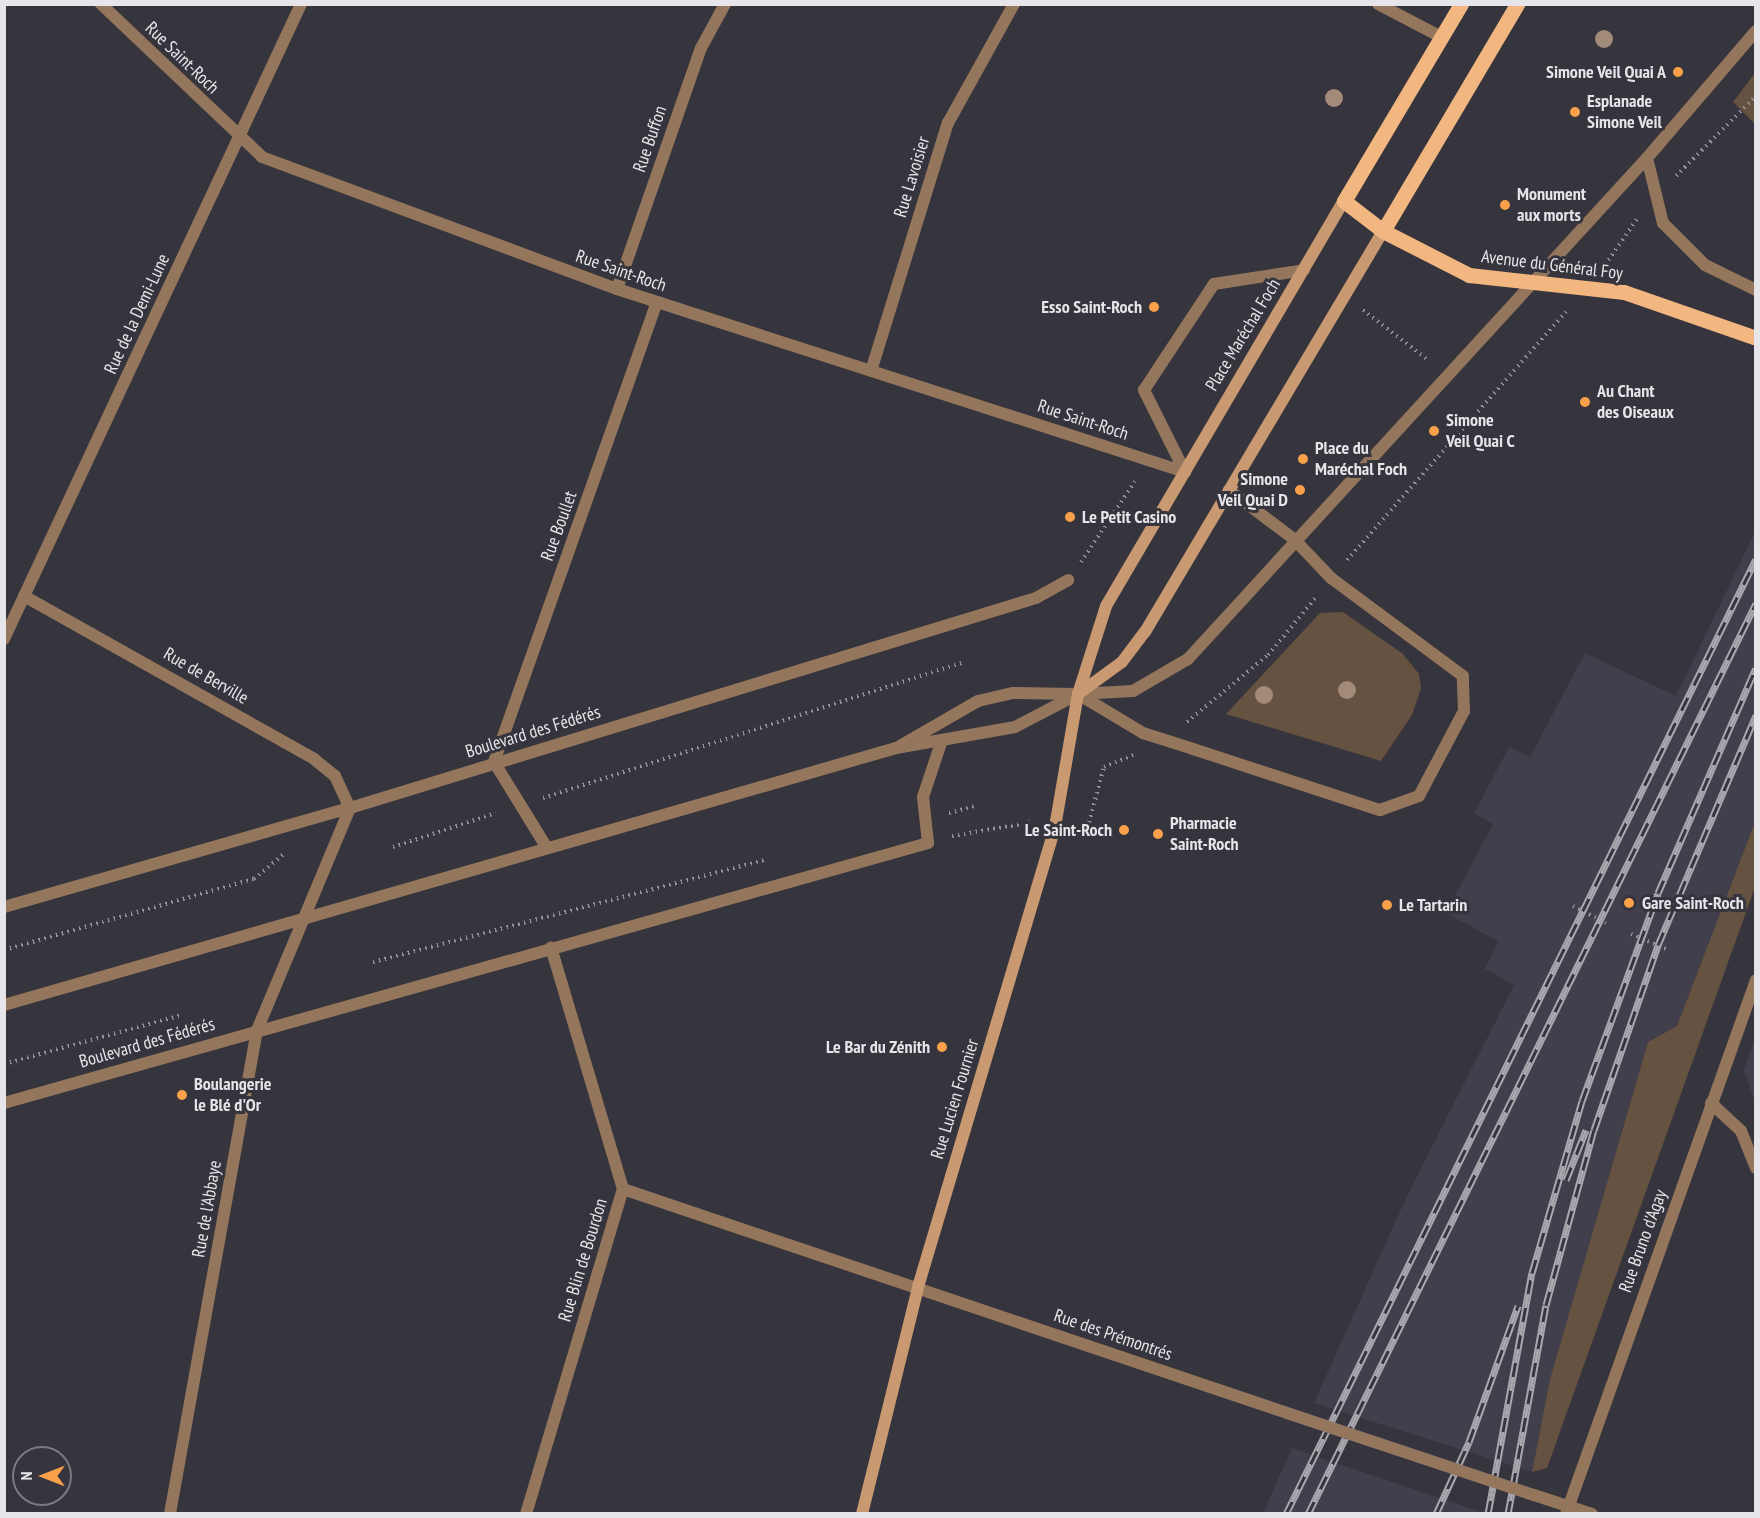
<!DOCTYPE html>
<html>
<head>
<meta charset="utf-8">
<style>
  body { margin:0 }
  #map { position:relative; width:1760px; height:1518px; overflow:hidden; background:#36343c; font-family:"PT Sans Narrow",sans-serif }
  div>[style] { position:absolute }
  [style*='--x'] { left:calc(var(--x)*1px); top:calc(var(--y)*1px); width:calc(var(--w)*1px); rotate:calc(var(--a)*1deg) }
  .built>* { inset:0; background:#413f4c }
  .green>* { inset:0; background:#665241 }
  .path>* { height:4px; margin-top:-2px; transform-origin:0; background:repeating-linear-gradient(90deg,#949299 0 1.5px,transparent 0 6px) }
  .service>* { height:12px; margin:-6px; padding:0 6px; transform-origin:6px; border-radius:6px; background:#94765d }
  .minor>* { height:12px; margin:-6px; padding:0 6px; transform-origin:6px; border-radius:6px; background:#94765d }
  .secondary>* { height:12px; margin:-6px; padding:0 6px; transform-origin:6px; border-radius:6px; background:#c99a72 }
  .primary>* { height:15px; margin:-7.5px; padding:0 7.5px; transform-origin:7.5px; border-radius:7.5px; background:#f2b681 }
  .rail>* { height:7px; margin-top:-3.5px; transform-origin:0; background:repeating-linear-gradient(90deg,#36343c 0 14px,#a9a8ae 0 28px); box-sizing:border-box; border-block:2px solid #a9a8ae }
  .minor-bridge>* { height:12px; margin:-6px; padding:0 6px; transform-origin:6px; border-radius:6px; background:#94765d }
  .trees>* { width:18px; height:18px; margin:-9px; border-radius:50%; background:#a38b7a }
  .dots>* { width:16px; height:16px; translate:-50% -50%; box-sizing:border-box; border:3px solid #36343c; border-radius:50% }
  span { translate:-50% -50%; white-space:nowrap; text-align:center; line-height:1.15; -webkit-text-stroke:6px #36343c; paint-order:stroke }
  .street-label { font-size:18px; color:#e6e5ea }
  .poi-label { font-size:18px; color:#e6e5ea; font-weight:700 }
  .right { translate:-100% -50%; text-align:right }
  .left { translate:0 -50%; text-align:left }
  .frame { position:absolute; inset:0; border:6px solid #e6e5ea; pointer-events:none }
  .north { position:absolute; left:12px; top:1446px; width:60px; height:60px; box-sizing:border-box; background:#36343c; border:2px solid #7c7b82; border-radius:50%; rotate:270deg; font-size:16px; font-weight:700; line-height:24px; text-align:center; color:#e6e5ea }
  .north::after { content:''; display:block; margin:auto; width:21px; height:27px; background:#f8a14a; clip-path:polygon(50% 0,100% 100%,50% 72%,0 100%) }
</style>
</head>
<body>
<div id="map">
  <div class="built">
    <i style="clip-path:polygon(1755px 532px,1755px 822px,1677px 1026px,1648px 1042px,1550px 1379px,1532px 1472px,1314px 1403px,1407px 1196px,1514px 985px,1485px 969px,1498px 941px,1446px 913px,1493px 824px,1474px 813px,1509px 747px,1530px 757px,1585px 653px,1676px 696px)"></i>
    <i style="clip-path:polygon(1755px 1038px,1756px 1038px,1755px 1103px,1744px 1070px)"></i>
    <i style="clip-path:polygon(1292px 1448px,1484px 1513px,1263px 1513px)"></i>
  </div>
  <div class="green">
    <i style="clip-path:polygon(1755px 73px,1755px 124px,1733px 102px)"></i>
    <i style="clip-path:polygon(1343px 612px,1403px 654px,1419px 674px,1421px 688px,1412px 715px,1381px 761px,1226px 714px,1320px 613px)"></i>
    <i style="clip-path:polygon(1755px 822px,1755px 887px,1547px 1468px,1532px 1472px,1550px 1379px,1648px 1042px,1677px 1026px)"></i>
  </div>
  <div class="path">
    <i style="--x:1676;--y:176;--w:113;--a:-45"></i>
    <i style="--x:1605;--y:265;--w:56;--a:-55.2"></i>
    <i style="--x:1363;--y:310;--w:82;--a:37.6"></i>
    <i style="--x:1347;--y:560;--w:331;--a:-48.6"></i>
    <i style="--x:1081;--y:562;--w:97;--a:-56.3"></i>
    <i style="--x:1187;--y:722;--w:105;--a:-39.6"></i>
    <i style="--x:1268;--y:655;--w:77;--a:-50.3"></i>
    <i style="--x:543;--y:798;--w:440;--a:-17.9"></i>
    <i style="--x:949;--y:813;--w:27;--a:-15"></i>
    <i style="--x:1078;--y:833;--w:8;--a:7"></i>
    <i style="--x:1086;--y:834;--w:69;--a:-75"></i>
    <i style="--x:1104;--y:767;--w:32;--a:-22"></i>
    <i style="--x:952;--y:836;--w:82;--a:-9.8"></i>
    <i style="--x:393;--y:847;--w:108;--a:-18.3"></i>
    <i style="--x:1573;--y:906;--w:37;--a:27"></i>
    <i style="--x:1631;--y:934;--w:38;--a:23"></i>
    <i style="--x:4;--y:950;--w:260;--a:-15.9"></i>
    <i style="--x:254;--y:879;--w:39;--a:-40"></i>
    <i style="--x:373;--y:962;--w:405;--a:-14.6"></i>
    <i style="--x:4;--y:1064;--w:185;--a:-15.4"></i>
  </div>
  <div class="service">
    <i style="--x:1647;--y:158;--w:67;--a:76.2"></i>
    <i style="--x:1663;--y:223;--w:59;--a:45"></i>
    <i style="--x:1705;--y:265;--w:57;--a:26.1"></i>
    <i style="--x:1185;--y:472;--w:92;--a:-116.6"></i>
    <i style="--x:1144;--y:390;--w:127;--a:-56.6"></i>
    <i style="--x:1214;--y:284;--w:91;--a:-8.8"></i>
    <i style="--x:1078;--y:694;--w:55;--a:-3.1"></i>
    <i style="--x:1133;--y:691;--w:64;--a:-30.2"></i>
    <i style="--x:1188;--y:659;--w:679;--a:-47.51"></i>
    <i style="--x:1647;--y:158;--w:167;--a:-49.4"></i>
    <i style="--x:1078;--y:694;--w:76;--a:31"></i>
    <i style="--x:1193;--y:749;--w:197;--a:18.1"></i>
    <i style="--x:1380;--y:810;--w:41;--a:-19.7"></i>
    <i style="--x:1419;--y:796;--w:96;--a:-62.1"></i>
    <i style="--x:1464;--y:711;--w:35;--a:-92"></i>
    <i style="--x:1463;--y:676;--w:164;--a:-143.4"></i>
    <i style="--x:1331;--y:578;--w:52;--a:-133.5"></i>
    <i style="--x:1295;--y:540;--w:83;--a:-142.9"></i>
  </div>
  <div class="minor">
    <i style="--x:101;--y:4;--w:222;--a:43.5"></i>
    <i style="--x:262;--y:157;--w:379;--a:20.4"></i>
    <i style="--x:617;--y:289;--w:597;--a:17.86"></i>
    <i style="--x:1378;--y:4;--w:71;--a:27.6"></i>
    <i style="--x:617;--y:289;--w:255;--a:-70.8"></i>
    <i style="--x:701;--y:48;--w:50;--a:-61.4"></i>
    <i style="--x:871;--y:371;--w:260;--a:-72.8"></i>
    <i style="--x:948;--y:123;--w:136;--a:-61"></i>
    <i style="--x:24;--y:596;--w:333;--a:29.3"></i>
    <i style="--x:314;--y:759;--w:27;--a:39"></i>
    <i style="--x:335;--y:776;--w:35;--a:65"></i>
    <i style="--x:350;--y:808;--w:241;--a:112.7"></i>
    <i style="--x:257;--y:1030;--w:492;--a:100.2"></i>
    <i style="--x:4;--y:639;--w:701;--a:-64.93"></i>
    <i style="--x:1143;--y:733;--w:52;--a:17.7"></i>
    <i style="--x:900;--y:746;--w:90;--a:-30"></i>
    <i style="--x:978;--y:701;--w:36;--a:-13"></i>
    <i style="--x:1013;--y:693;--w:63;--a:0.9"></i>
    <i style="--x:547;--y:848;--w:101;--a:-121.6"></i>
    <i style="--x:494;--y:762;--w:488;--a:-70.5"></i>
    <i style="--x:4;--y:907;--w:360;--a:-16"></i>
    <i style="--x:350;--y:808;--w:717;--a:-17.02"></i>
    <i style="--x:1036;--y:598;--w:37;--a:-29"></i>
    <i style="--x:4;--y:1005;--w:928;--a:-16.07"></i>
    <i style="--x:896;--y:748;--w:121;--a:-10"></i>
    <i style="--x:1015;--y:727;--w:71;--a:-27.6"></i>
    <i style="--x:4;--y:1103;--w:960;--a:-15.72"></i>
    <i style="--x:928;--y:843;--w:46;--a:-96.2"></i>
    <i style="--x:923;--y:797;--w:57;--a:-71.6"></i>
    <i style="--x:1711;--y:1103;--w:41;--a:43"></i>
    <i style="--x:1741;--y:1131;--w:40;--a:68"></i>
    <i style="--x:623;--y:1189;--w:704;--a:18.64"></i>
    <i style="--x:1534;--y:1495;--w:61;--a:18.1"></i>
    <i style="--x:526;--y:1514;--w:339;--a:-73.4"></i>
    <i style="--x:623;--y:1189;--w:252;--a:-106.6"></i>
    <i style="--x:1566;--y:1514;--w:567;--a:-70.41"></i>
  </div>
  <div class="secondary">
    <i style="--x:1078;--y:694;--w:54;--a:-36"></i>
    <i style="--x:1122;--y:662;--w:38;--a:-53"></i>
    <i style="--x:1145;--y:632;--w:466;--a:-59.3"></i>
    <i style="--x:862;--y:1514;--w:234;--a:-76.1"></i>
    <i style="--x:918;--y:1287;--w:480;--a:-73.4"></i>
    <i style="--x:1055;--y:827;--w:135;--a:-80.2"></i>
    <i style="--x:1078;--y:694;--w:92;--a:-72.3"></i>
    <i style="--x:1106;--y:606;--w:470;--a:-59.6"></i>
  </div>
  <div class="primary">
    <i style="--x:1461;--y:4;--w:229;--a:120.7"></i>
    <i style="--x:1344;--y:201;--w:49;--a:37.6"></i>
    <i style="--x:1383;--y:231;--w:97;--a:27.1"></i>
    <i style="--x:1469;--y:275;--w:156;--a:6.3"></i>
    <i style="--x:1624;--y:292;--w:140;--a:19.2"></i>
    <i style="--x:1383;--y:231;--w:264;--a:-59.4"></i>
  </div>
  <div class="rail">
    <i style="--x:1566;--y:1180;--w:54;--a:-68.2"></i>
    <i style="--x:1286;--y:1514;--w:1064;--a:-63.8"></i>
    <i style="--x:1308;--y:1514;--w:1015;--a:-63.81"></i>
    <i style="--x:1436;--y:1514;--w:79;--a:-65.4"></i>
    <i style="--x:1469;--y:1442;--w:145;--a:-70.2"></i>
    <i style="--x:1488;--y:1514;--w:245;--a:-79.7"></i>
    <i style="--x:1532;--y:1273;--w:179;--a:-73.8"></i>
    <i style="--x:1582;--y:1101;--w:221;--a:-69.9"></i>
    <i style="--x:1658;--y:893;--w:245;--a:-66.5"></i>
    <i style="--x:1508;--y:1514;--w:212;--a:-79.7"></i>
    <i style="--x:1546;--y:1305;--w:181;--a:-74.7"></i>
    <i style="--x:1594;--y:1130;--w:196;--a:-70.9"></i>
    <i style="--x:1658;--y:945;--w:250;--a:-66.9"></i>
  </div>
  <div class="minor-bridge">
    <i style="--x:1290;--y:1414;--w:257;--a:18.4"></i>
  </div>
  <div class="trees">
    <i style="left:1604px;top:39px"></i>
    <i style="left:1334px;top:98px"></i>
    <i style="left:1347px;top:690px"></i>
    <i style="left:1264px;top:695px"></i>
  </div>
  <div class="dots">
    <i style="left:1678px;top:72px;background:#f8a14a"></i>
    <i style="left:1575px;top:112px;background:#f8a14a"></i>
    <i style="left:1505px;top:205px;background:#f8a14a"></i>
    <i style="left:1154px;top:307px;background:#f8a14a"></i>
    <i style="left:1585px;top:402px;background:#f8a14a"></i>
    <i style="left:1434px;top:431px;background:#f8a14a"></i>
    <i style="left:1303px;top:459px;background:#f8a14a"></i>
    <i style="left:1300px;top:490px;background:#f8a14a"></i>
    <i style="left:1070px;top:517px;background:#f8a14a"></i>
    <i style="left:1124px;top:830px;background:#f8a14a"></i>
    <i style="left:1158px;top:834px;background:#f8a14a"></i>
    <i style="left:1629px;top:903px;background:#f8a14a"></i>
    <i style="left:1387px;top:905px;background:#f8a14a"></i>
    <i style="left:942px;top:1047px;background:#f8a14a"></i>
    <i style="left:182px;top:1095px;background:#f8a14a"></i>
  </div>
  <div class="street-label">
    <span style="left:182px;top:58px;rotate:44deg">Rue Saint-Roch</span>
    <span style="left:650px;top:139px;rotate:-71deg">Rue Buffon</span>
    <span style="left:912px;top:177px;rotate:-73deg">Rue Lavoisier</span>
    <span style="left:1552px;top:265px;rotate:7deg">Avenue du Général Foy</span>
    <span style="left:621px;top:271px;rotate:19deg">Rue Saint-Roch</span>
    <span style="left:137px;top:314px;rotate:-65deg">Rue de la Demi-Lune</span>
    <span style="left:1243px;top:335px;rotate:-59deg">Place Maréchal Foch</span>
    <span style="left:1083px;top:420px;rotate:18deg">Rue Saint-Roch</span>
    <span style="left:559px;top:526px;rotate:-70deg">Rue Boullet</span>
    <span style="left:206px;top:676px;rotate:30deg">Rue de Berville</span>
    <span style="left:533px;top:732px;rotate:-17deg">Boulevard des Fédérés</span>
    <span style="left:147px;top:1043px;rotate:-16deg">Boulevard des Fédérés</span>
    <span style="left:955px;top:1099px;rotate:-73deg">Rue Lucien Fournier</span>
    <span style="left:207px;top:1209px;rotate:-80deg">Rue de l'Abbaye</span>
    <span style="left:1643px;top:1241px;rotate:-70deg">Rue Bruno d'Agay</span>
    <span style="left:583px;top:1260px;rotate:-73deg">Rue Blin de Bourdon</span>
    <span style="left:1113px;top:1335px;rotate:19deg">Rue des Prémontrés</span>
  </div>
  <div class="poi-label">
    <span class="right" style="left:1666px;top:72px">Simone Veil Quai A</span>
    <span class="left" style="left:1587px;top:112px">Esplanade<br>Simone Veil</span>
    <span class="left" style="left:1517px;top:205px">Monument<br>aux morts</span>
    <span class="right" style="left:1142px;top:307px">Esso Saint-Roch</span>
    <span class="left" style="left:1597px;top:402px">Au Chant<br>des Oiseaux</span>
    <span class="left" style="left:1446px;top:431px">Simone<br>Veil Quai C</span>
    <span class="left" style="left:1315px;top:459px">Place du<br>Maréchal Foch</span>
    <span class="right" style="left:1288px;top:490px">Simone<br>Veil Quai D</span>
    <span class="left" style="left:1082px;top:517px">Le Petit Casino</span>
    <span class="left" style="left:1170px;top:834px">Pharmacie<br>Saint-Roch</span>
    <span class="right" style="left:1112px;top:830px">Le Saint-Roch</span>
    <span class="left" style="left:1642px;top:903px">Gare Saint-Roch</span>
    <span class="left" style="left:1399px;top:905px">Le Tartarin</span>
    <span class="right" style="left:930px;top:1047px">Le Bar du Zénith</span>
    <span class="left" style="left:194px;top:1095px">Boulangerie<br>le Blé d'Or</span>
  </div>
  <div class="frame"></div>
  <div class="north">N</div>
</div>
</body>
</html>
